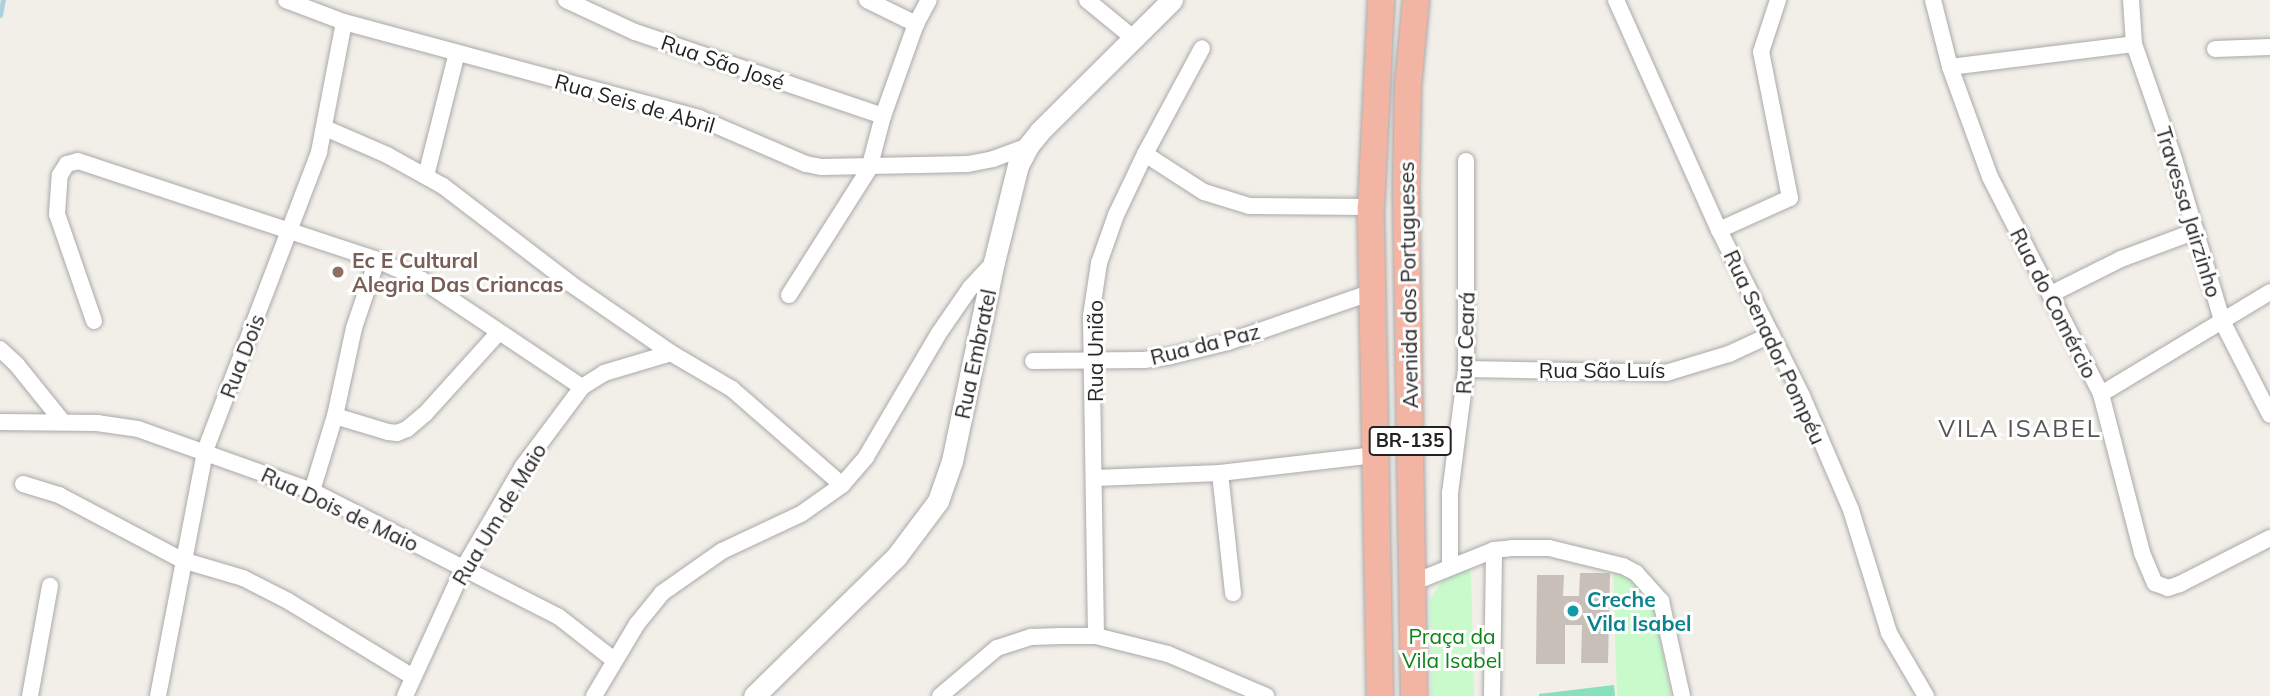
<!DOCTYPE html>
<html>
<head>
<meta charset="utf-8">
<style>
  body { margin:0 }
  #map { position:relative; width:2270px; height:696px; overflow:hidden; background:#f2efe9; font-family:Mulish,sans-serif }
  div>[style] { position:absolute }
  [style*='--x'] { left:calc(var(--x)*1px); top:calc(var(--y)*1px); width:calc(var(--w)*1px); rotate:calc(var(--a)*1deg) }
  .park>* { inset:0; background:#c8facc }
  .pitch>* { inset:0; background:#88e0be }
  .stream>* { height:5px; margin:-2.5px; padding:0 2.5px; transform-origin:2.5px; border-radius:2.5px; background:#aad3df }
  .building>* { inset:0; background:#c7bfb8 }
  .roads { filter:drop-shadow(0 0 2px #a9a9a9) drop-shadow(0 0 2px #a9a9a9) }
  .minor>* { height:16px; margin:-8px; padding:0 8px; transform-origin:8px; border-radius:8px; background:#fff }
  .tertiary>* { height:21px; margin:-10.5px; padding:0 10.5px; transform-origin:10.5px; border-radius:10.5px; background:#fff }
  .trunk>* { height:26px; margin:-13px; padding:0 13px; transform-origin:13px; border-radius:13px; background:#f2b4a3 }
  .dots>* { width:19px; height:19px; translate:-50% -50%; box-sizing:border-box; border:4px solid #fff; border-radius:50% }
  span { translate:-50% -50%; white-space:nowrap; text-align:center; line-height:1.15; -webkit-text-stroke:6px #fff; paint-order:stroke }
  .shield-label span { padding:2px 5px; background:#fff; border:2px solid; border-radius:5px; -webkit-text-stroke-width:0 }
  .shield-label { font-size:19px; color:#222; font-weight:700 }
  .street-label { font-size:21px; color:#222 }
  .education-label { font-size:21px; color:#785e54; font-weight:700 }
  .left { translate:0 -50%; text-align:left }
  .culture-label { font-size:21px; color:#0d838f; font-weight:700 }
  .park-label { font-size:21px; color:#0c8416 }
  .quarter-label { font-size:24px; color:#555; letter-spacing:2px }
</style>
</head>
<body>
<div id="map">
  <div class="park">
    <i style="clip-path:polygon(1613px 568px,1627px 572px,1652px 596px,1671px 696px,1617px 696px)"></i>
    <i style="clip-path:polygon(1466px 569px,1471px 574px,1474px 696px,1431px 696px,1430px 600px,1442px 581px)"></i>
  </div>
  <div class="pitch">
    <i style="clip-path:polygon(1614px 685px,1615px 696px,1539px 696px,1539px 694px)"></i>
  </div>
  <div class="stream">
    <i style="--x:0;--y:15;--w:15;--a:-79"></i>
  </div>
  <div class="building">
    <i style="clip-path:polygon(1580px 573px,1610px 573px,1608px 663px,1581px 663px,1582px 625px,1565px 625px,1565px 664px,1536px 664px,1537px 575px,1564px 575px,1563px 596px,1579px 596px)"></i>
  </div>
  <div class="roads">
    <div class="minor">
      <i style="--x:286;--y:0;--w:62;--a:20.8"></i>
      <i style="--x:344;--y:22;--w:368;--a:15.1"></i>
      <i style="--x:699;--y:118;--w:116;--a:23.3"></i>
      <i style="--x:806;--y:164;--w:16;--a:11"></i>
      <i style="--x:822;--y:167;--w:146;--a:-1.2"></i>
      <i style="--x:968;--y:164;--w:25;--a:-11"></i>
      <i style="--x:993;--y:159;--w:37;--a:-20"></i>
      <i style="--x:566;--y:0;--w:76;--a:24.9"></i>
      <i style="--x:635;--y:32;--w:262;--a:18.7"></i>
      <i style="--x:867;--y:0;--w:55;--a:26.1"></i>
      <i style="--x:1087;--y:0;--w:58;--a:39.4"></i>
      <i style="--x:1616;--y:0;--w:252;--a:65.9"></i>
      <i style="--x:1719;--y:230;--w:186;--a:63.4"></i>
      <i style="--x:1802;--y:396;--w:124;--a:66.7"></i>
      <i style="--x:1851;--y:510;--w:129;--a:72.8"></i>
      <i style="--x:1889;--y:633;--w:73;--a:59.6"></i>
      <i style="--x:1933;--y:0;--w:69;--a:75.8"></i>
      <i style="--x:1950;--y:67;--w:117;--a:70"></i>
      <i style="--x:1990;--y:177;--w:244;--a:62.9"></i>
      <i style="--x:2101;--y:394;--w:164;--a:75.5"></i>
      <i style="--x:2142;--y:553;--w:33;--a:67"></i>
      <i style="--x:2155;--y:583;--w:14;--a:21"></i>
      <i style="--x:2168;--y:588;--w:13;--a:-18"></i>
      <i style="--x:2180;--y:584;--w:101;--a:-27.1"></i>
      <i style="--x:2131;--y:0;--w:44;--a:86.1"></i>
      <i style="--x:2134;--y:44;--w:122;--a:70.8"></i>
      <i style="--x:2174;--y:159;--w:171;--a:73.4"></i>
      <i style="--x:2223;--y:323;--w:103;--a:62.9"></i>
      <i style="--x:2215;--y:49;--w:55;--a:-2.1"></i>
      <i style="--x:1950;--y:67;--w:185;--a:-7.1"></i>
      <i style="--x:325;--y:128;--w:68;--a:23.5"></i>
      <i style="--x:387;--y:155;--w:64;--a:29"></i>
      <i style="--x:443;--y:186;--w:161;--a:37.4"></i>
      <i style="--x:571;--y:284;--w:121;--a:34.6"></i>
      <i style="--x:671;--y:353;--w:71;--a:30.5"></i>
      <i style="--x:732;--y:389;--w:146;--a:41.1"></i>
      <i style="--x:1145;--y:154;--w:70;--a:32.8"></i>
      <i style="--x:1204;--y:192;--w:47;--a:17.3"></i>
      <i style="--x:1249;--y:206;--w:122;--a:0.5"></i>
      <i style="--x:426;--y:176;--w:127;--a:-75.9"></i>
      <i style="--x:1719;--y:230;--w:78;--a:-24.3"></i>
      <i style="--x:1790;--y:198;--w:149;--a:-101.2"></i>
      <i style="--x:1761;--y:52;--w:55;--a:-71.9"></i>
      <i style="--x:2051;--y:294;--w:78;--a:-26.6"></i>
      <i style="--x:2121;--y:259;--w:80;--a:-20.5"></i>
      <i style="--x:789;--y:295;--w:149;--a:-57.6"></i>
      <i style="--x:869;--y:169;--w:55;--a:-75.2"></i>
      <i style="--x:883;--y:116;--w:98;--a:-70.3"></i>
      <i style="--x:916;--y:24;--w:27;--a:-62"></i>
      <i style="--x:94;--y:321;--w:113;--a:-109.1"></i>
      <i style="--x:57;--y:214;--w:39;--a:-86"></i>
      <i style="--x:60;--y:175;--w:13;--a:-58"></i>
      <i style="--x:67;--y:164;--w:11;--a:-15"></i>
      <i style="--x:78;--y:161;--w:315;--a:18.3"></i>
      <i style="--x:377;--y:260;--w:49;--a:24"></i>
      <i style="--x:422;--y:280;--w:192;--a:33.8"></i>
      <i style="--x:0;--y:349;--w:23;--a:43"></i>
      <i style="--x:17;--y:365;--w:72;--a:51.2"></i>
      <i style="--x:1033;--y:361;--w:111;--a:-0.5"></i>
      <i style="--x:1144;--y:360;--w:27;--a:-8"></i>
      <i style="--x:1171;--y:356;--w:59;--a:-13.8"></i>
      <i style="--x:1228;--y:342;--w:152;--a:-19.1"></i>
      <i style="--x:1466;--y:369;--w:200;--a:1.1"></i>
      <i style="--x:1666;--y:373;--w:66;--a:-16.8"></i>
      <i style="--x:1729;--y:354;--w:47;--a:-24.9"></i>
      <i style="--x:2101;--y:394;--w:197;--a:-31.1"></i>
      <i style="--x:335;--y:416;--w:90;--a:-77.8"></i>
      <i style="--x:354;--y:328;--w:72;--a:-71.3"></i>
      <i style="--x:0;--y:422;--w:97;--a:0.6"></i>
      <i style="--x:97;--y:423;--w:41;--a:8.3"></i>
      <i style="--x:138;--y:429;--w:185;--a:19.6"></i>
      <i style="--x:312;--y:491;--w:277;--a:27"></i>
      <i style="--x:559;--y:617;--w:70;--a:38"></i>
      <i style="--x:1220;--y:473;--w:121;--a:83.8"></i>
      <i style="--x:1096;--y:478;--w:124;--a:-2.3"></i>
      <i style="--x:1220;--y:473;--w:156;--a:-6.6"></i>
      <i style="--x:23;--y:484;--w:38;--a:17"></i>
      <i style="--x:59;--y:495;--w:139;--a:27.9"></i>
      <i style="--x:182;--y:560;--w:64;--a:16.4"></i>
      <i style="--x:243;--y:578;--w:51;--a:27.1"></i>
      <i style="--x:288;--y:601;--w:146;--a:31.3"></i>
      <i style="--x:312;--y:491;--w:78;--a:-73"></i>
      <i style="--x:335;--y:416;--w:55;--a:16.8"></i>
      <i style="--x:388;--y:432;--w:9;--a:6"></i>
      <i style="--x:397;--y:433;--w:11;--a:-22"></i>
      <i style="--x:407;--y:429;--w:23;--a:-40"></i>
      <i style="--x:425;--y:414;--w:110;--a:-47.9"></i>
      <i style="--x:1450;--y:567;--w:74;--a:-90"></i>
      <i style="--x:1450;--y:493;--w:125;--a:-82.6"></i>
      <i style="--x:1466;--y:369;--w:208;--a:-90"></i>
      <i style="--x:1412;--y:583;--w:88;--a:-21.9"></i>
      <i style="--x:1494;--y:550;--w:18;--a:-6"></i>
      <i style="--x:1512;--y:548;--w:37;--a:0"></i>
      <i style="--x:1549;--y:548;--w:76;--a:13.7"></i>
      <i style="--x:1623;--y:566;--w:15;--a:28"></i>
      <i style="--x:1636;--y:573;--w:38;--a:48"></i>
      <i style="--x:1661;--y:601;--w:97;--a:77.5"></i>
      <i style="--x:1096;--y:636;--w:320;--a:-90.9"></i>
      <i style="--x:1091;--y:316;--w:54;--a:-81.4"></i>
      <i style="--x:1099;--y:263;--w:51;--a:-70.5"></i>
      <i style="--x:1116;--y:215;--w:68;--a:-64.6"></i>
      <i style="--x:1145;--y:154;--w:120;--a:-61.7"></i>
      <i style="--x:30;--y:696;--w:112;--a:-79.7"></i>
      <i style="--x:158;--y:696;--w:249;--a:-79.1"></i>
      <i style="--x:205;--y:451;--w:320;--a:-69.1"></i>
      <i style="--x:319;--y:152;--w:132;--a:-79.1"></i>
      <i style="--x:405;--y:696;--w:142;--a:-65.4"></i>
      <i style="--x:464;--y:567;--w:117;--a:-59.7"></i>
      <i style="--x:523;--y:466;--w:99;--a:-53.2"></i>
      <i style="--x:582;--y:387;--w:26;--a:-32"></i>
      <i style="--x:604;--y:373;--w:70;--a:-16.6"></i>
      <i style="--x:594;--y:696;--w:84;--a:-59.2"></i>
      <i style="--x:637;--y:624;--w:40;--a:-51"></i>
      <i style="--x:662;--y:593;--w:73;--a:-35"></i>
      <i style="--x:722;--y:551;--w:87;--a:-25.1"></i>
      <i style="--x:801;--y:514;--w:50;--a:-35.3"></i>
      <i style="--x:842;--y:485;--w:37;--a:-49"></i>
      <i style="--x:866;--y:457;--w:144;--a:-59.5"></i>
      <i style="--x:939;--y:333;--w:55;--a:-55.4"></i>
      <i style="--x:970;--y:288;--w:35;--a:-47"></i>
      <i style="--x:940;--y:696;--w:75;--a:-40.1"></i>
      <i style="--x:997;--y:648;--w:36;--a:-18"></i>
      <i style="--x:1031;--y:637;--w:30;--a:-2"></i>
      <i style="--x:1061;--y:636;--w:35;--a:0"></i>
      <i style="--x:1096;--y:636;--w:74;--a:14"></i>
      <i style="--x:1168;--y:654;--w:107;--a:23.2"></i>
      <i style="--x:1492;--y:696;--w:146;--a:-89.2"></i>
    </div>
    <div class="tertiary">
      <i style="--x:754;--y:696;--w:199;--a:-44.4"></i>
      <i style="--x:896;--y:557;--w:70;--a:-53.1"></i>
      <i style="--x:938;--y:501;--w:42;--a:-70.7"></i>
      <i style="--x:952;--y:461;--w:203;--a:-78.1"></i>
      <i style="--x:994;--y:262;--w:100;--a:-76.1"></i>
      <i style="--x:1018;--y:165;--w:21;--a:-62"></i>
      <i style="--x:1028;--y:146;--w:19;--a:-51"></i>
      <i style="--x:1040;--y:131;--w:186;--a:-44.8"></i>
    </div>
    <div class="trunk">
      <i style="--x:1380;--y:696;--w:489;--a:-91.1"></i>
      <i style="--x:1371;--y:207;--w:207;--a:-87.2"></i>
      <i style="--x:1414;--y:696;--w:509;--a:-90.9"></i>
      <i style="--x:1406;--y:187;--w:101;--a:-88.9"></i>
      <i style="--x:1408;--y:86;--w:86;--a:-84.7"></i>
    </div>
  </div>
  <div class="dots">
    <i style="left:338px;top:272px;background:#8d6e63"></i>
    <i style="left:1573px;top:611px;background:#0f9aa8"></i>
  </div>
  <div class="shield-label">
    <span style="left:1410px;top:441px">BR-135</span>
  </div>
  <div class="street-label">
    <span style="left:723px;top:62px;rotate:19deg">Rua São José</span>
    <span style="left:635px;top:103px;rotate:16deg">Rua Seis de Abril</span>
    <span style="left:2189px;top:212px;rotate:73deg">Travessa Jairzinho</span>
    <span style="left:1408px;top:285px;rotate:-91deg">Avenida dos Portugueses</span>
    <span style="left:2054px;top:303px;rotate:63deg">Rua do Comércio</span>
    <span style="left:1465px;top:343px;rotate:-88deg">Rua Ceará</span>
    <span style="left:1205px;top:344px;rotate:-14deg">Rua da Paz</span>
    <span style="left:1775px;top:347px;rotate:65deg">Rua Senador Pompéu</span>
    <span style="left:1095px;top:351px;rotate:-90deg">Rua União</span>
    <span style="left:975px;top:354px;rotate:-78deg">Rua Embratel</span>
    <span style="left:242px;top:356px;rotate:-69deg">Rua Dois</span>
    <span style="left:1602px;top:370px">Rua São Luís</span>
    <span style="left:340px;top:509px;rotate:25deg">Rua Dois de Maio</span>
    <span style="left:499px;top:514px;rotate:-59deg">Rua Um de Maio</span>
  </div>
  <div class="education-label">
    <span class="left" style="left:352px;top:272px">Ec E Cultural<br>Alegria Das Criancas</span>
  </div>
  <div class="culture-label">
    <span class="left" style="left:1587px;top:611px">Creche<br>Vila Isabel</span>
  </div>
  <div class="park-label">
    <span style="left:1452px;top:648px">Praça da<br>Vila Isabel</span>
  </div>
  <div class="quarter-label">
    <span style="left:2020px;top:429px">VILA ISABEL</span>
  </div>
</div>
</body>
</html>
